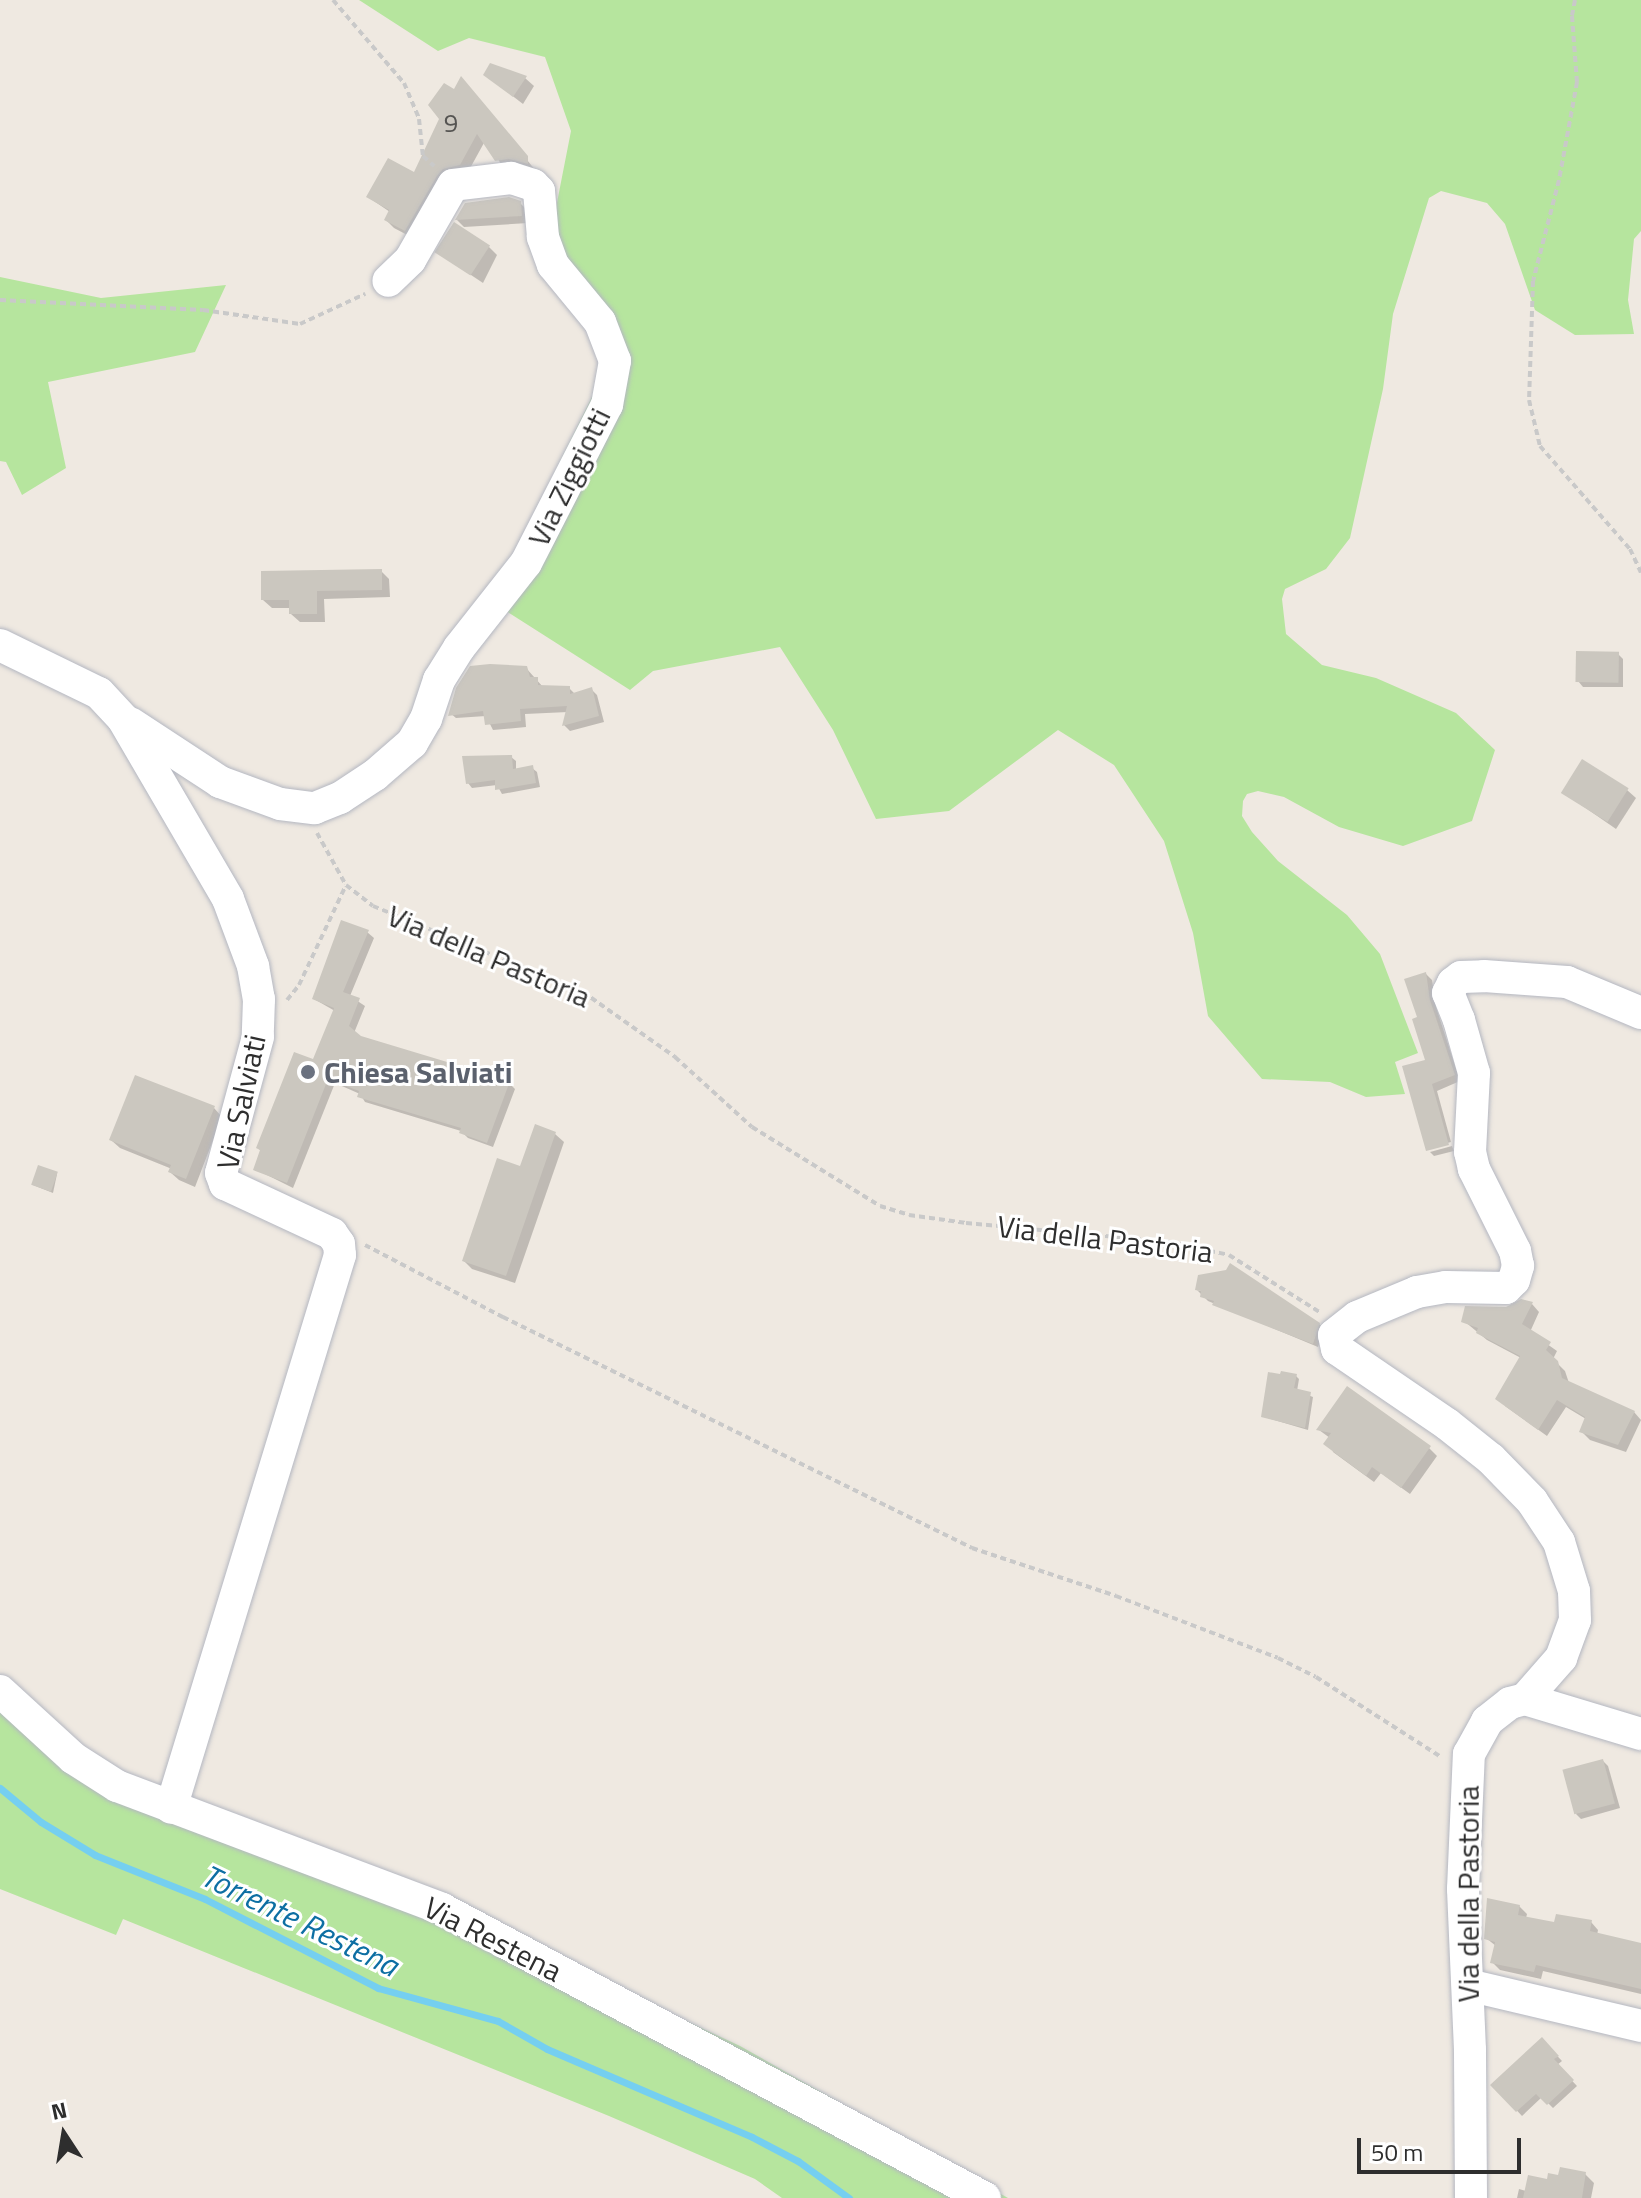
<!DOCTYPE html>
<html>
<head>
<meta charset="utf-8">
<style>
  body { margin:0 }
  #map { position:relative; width:1641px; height:2198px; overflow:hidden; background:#efe9e1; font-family:"Titillium Web",sans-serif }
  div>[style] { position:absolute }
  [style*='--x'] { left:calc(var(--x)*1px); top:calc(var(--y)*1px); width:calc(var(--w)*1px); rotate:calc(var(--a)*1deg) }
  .green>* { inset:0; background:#b6e59e }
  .shadow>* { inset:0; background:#0003 }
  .stream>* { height:7px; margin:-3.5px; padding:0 3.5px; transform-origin:3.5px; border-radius:3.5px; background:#75cff0 }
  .building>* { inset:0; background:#cbc7bf; transform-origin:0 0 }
  .path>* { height:4px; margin-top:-2px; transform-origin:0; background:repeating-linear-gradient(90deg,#c9c9c9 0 6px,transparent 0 10px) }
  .roads { filter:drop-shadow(0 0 2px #b4b7c1) drop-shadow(0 0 2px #b4b7c1) }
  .minor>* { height:32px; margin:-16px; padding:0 16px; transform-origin:16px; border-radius:16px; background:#fff }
  .dots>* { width:22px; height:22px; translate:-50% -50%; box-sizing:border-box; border:4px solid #fff; border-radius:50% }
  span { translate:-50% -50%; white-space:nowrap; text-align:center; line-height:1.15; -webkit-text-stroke:6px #fff; paint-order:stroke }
  .number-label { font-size:26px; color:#555452 }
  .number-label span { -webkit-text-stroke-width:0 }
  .street-label { font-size:30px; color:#2e2e2e }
  .worship-label { font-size:30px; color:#5b616d; font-weight:700 }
  .left { translate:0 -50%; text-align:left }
  .water-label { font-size:32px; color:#0d6fa3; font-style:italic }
  .north { position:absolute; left:24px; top:2094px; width:80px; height:80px; -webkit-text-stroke:6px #fff; paint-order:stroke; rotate:348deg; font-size:22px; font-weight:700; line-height:32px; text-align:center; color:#2e2e2e }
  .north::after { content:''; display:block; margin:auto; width:28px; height:36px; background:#2e2e2e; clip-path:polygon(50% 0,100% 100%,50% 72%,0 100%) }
  .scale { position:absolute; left:1357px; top:2138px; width:164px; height:36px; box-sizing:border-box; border:4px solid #2e2e2e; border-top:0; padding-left:10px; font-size:24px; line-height:28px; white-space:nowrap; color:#2e2e2e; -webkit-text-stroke:6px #fff; paint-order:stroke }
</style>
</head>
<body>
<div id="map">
  <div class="green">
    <i style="clip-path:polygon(359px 0,1641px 0,1641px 231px,1634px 239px,1628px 300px,1634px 334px,1575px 335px,1535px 310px,1505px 224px,1487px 203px,1441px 191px,1429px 198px,1393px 314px,1383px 389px,1350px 538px,1326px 569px,1285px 589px,1282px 599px,1286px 634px,1322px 665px,1376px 678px,1456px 713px,1495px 750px,1472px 821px,1403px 846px,1339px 827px,1284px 797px,1258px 791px,1247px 794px,1243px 801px,1242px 816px,1252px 832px,1278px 861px,1347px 915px,1380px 954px,1418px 1053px,1395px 1062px,1405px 1094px,1366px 1097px,1330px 1082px,1262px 1079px,1208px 1016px,1193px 933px,1164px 841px,1114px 765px,1058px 730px,949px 811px,876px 819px,833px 730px,780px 647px,653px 671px,630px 690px,481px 595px,516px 551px,610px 360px,552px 228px,571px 131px,545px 57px,469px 38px,438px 51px)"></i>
    <i style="clip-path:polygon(0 277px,101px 298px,226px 285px,195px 352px,48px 382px,66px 468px,22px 495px,6px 462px,0 461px)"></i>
    <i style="clip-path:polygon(0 1684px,95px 1774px,462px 1916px,740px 2046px,1008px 2198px,782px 2198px,755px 2179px,609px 2116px,123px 1919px,116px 1935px,0 1889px)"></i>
  </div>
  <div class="shadow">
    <i style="clip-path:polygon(485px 75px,525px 78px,534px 86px,523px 104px)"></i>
    <i style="clip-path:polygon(469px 87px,535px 170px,504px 168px,485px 141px,468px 172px,413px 238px,394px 228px,386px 220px,390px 212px,368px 197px,415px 175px,455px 92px)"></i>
    <i style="clip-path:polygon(520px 203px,527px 210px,528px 223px,464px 227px,457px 220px,466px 205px)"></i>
    <i style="clip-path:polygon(488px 246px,497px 255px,483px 283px,438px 253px)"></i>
    <i style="clip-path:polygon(381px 571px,389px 579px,390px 597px,324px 599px,325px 622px,300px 622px,291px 614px,291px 608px,272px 608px,263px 600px)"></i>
    <i style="clip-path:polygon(1618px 654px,1623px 659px,1623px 687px,1583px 687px,1578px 681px)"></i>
    <i style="clip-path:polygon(526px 668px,543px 687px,569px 688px,575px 694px,591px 689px,597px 695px,604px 722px,570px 731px,564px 725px,568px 712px,525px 714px,526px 727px,493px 730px,486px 716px,456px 718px,450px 713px)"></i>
    <i style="clip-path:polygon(511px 757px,516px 761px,516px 771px,532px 768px,537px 772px,540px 787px,502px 794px,497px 785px,472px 788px,468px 783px)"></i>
    <i style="clip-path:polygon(1627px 790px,1636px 798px,1616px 829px,1564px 793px)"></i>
    <i style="clip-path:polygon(367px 932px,374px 938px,350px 996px,365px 1006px,354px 1033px,360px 1038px,509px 1083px,515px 1089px,493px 1147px,468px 1138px,461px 1131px,365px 1102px,360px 1094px,335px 1083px,293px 1188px,255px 1169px,262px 1152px,258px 1148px,314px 1062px,335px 1011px,314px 999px)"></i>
    <i style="clip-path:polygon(1426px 974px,1432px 980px,1436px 1007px,1460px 1081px,1437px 1091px,1451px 1142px,1429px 1148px,1429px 1151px,1427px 1062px,1420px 1018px)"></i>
    <i style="clip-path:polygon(214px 1108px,222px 1117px,195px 1187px,179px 1180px,170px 1172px,172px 1169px,120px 1148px,111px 1140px)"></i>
    <i style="clip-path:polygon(555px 1134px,564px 1142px,515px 1283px,472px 1269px,464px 1261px)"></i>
    <i style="clip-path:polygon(1452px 1146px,1454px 1151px,1434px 1156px,1430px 1152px)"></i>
    <i style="clip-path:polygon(57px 1174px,53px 1193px,33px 1185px)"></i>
    <i style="clip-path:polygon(1197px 1290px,1319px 1324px,1324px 1329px,1318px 1347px,1208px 1301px)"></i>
    <i style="clip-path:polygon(1532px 1304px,1539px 1312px,1530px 1332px,1557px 1351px,1553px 1359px,1565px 1371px,1569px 1383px,1634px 1412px,1641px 1420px,1626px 1452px,1590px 1440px,1582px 1432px,1586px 1419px,1566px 1407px,1547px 1436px,1505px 1406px,1521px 1358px,1487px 1340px,1464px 1321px)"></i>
    <i style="clip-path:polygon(1296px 1376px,1299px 1379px,1297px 1391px,1313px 1397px,1308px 1430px,1264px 1417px)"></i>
    <i style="clip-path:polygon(1319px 1430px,1429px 1448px,1437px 1456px,1410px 1494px,1381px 1473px,1374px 1482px,1333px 1452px,1330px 1438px)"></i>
    <i style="clip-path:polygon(1603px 1761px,1608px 1766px,1620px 1808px,1581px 1819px,1576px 1814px)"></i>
    <i style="clip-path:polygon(1519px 1906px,1527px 1914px,1526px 1918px,1555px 1925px,1591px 1922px,1598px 1930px,1597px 1935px,1641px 1945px,1641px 1994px,1543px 1971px,1541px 1979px,1500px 1970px,1492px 1962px,1496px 1946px,1486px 1938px)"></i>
    <i style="clip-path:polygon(1542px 2040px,1562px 2061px,1557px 2065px,1577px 2086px,1553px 2108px,1542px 2097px,1522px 2116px,1493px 2085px)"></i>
    <i style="clip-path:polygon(1585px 2174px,1594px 2183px,1591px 2198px,1517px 2198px,1519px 2189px,1526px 2191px,1560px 2177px)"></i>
  </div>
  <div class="stream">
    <i style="--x:0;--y:1788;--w:53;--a:39.7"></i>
    <i style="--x:41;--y:1822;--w:63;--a:31.4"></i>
    <i style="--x:95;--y:1855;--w:118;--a:21.8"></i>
    <i style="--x:205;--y:1899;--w:195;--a:27.2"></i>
    <i style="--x:378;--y:1988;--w:124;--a:15.4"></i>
    <i style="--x:498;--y:2021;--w:56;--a:29.7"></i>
    <i style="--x:547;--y:2049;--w:223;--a:23.2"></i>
    <i style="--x:752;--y:2137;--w:52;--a:27.6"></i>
    <i style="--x:798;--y:2161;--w:63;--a:36"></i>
  </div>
  <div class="building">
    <i style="clip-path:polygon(490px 63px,527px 76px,513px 97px,483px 75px)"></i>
    <i style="clip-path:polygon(461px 76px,528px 156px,528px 164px,509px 159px,495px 161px,477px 134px,460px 165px,443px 169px,437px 176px,405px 231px,384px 220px,389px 210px,366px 197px,388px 158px,414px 172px,439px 119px,428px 105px,444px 83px,454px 89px)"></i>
    <i style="clip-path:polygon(509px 197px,521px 201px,522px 216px,455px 220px,465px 203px)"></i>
    <i style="left:454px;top:222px;width:43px;height:36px;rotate:33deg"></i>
    <i style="clip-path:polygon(382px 569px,382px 590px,317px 591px,317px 614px,289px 614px,289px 600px,261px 600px,261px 571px)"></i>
    <i style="left:1576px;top:651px;width:43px;height:31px;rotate:1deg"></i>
    <i style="clip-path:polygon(490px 664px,527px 666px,530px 677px,538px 677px,538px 685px,570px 686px,570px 694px,592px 687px,599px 716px,562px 726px,567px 706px,520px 709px,521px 721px,485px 725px,483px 711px,448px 716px,456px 688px,470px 666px)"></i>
    <i style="clip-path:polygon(512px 755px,513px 769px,533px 765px,536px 783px,495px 790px,495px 780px,466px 784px,462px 756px)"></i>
    <i style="left:1582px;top:759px;width:55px;height:40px;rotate:32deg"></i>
    <i style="clip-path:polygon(341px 920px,369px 930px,343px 992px,360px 998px,349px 1026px,361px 1036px,510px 1081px,487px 1143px,459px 1133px,461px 1128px,357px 1097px,359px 1091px,328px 1079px,287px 1183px,253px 1170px,260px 1150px,256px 1148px,294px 1052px,313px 1059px,334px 1008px,312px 999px)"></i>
    <i style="clip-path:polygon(1426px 972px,1430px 1000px,1455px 1075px,1432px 1084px,1449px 1145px,1426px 1151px,1402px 1066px,1425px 1060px,1412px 1019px,1417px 1017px,1404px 979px)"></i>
    <i style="clip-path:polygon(135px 1075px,215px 1106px,186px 1179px,168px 1172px,171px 1165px,109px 1140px)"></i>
    <i style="clip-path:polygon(535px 1124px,556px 1132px,506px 1276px,462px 1261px,497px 1158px,520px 1166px)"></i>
    <i style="left:38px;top:1165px;width:21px;height:21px;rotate:19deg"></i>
    <i style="clip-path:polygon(1230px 1263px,1320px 1323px,1313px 1344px,1212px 1305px,1214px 1301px,1200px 1297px,1201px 1291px,1195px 1290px,1198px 1275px,1226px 1270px)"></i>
    <i style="clip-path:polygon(1521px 1299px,1533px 1302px,1522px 1324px,1551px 1342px,1546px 1350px,1558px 1361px,1562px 1378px,1635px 1411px,1618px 1445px,1579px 1432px,1585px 1417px,1557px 1400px,1538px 1430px,1495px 1399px,1520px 1356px,1476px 1333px,1478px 1328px,1461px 1322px,1465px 1306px,1506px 1307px)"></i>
    <i style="clip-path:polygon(1281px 1371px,1297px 1374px,1294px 1388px,1311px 1392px,1305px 1428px,1261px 1417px,1268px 1372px,1280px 1374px)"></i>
    <i style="clip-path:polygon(1347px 1386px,1431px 1446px,1401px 1488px,1372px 1467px,1366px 1476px,1323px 1444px,1331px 1433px,1316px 1430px)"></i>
    <i style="left:1603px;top:1759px;width:46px;height:42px;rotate:75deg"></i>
    <i style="clip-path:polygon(1487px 1898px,1520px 1905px,1518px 1915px,1554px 1922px,1556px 1914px,1592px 1920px,1590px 1931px,1641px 1943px,1641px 1989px,1536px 1965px,1534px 1972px,1490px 1963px,1495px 1942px,1484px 1939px)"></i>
    <i style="clip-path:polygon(1542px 2037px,1559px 2056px,1554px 2059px,1574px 2080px,1547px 2105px,1536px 2094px,1516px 2112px,1490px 2085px)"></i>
    <i style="clip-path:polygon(1560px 2167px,1586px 2172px,1582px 2198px,1523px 2198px,1528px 2175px,1547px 2179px,1548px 2173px,1558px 2175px)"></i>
  </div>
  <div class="path">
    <i style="--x:333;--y:0;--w:109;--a:49.5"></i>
    <i style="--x:404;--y:83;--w:39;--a:67"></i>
    <i style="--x:419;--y:119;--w:37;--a:84"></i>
    <i style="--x:423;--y:156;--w:15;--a:42"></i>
    <i style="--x:1575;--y:0;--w:16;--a:101"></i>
    <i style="--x:1572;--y:16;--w:66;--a:85.7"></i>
    <i style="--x:1577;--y:82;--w:100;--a:100.4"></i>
    <i style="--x:1559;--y:180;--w:104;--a:104.4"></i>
    <i style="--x:1533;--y:281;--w:119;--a:91.9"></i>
    <i style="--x:1529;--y:400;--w:47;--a:76.6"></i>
    <i style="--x:1540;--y:446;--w:137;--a:48.9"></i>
    <i style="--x:1630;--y:549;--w:26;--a:65"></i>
    <i style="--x:0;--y:300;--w:203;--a:2.8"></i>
    <i style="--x:203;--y:310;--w:98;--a:8.2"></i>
    <i style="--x:300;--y:324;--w:72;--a:-24.8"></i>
    <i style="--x:317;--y:833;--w:60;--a:60.9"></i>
    <i style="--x:346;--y:885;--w:34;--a:38"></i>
    <i style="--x:373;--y:906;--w:227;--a:22.3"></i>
    <i style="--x:583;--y:992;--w:113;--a:35.2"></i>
    <i style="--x:675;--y:1057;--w:104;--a:42.3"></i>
    <i style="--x:752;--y:1127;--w:150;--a:31.7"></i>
    <i style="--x:880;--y:1206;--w:30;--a:17"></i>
    <i style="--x:909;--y:1215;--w:58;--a:8"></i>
    <i style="--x:966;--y:1223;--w:205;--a:5.3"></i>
    <i style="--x:1170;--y:1242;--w:60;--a:12.4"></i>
    <i style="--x:1229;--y:1255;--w:109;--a:32.2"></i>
    <i style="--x:287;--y:1000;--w:19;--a:-51"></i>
    <i style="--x:299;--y:985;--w:110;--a:-64.8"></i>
    <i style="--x:365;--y:1245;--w:156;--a:27.6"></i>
    <i style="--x:503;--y:1317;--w:523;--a:26.22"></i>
    <i style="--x:972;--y:1548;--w:152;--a:18.4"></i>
    <i style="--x:1116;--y:1596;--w:173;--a:20.9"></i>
    <i style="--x:1278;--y:1658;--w:42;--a:26.6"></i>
    <i style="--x:1316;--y:1677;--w:148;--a:32.6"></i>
  </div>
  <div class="roads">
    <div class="minor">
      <i style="--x:0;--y:645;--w:110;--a:25.9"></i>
      <i style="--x:99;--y:693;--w:35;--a:47"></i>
      <i style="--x:123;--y:719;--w:208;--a:59.7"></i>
      <i style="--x:228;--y:899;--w:72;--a:69.5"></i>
      <i style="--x:253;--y:966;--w:34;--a:80"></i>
      <i style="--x:259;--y:999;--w:38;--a:92"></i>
      <i style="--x:258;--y:1037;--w:141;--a:105.2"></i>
      <i style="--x:221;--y:1173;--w:12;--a:70"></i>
      <i style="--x:225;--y:1184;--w:118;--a:25"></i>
      <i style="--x:332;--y:1234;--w:12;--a:55"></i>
      <i style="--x:339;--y:1244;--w:11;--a:85"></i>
      <i style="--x:340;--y:1255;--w:578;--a:106.99"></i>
      <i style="--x:130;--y:723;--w:108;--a:33.2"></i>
      <i style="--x:220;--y:782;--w:64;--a:20.1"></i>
      <i style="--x:280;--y:804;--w:35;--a:7"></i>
      <i style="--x:315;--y:808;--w:27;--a:-22"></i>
      <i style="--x:340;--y:798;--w:42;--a:-33.3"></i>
      <i style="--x:375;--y:775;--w:49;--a:-40.9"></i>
      <i style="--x:412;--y:743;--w:28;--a:-60"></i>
      <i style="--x:426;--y:719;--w:41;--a:-71.6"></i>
      <i style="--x:439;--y:680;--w:38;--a:-58"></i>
      <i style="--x:459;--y:648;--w:108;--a:-51.8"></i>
      <i style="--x:526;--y:563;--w:178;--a:-62.9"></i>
      <i style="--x:607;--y:405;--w:45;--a:-79.7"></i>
      <i style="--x:615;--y:361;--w:42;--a:-111"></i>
      <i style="--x:600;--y:322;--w:74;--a:-129.5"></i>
      <i style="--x:553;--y:265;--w:30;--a:-110"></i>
      <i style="--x:543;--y:237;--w:46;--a:-95"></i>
      <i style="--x:539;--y:191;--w:8;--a:-135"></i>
      <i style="--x:533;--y:185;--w:23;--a:-162"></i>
      <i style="--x:511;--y:178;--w:58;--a:173.1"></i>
      <i style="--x:453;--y:185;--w:86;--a:119.8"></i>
      <i style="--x:410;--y:260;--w:30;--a:136"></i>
      <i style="--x:0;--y:1691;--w:99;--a:42.5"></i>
      <i style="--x:73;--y:1758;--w:52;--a:32.5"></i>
      <i style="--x:117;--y:1786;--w:347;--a:20.7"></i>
      <i style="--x:442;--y:1909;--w:615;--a:28.02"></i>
      <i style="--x:1525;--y:1699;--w:121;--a:16.8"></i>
      <i style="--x:1468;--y:1985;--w:178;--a:13.3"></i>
      <i style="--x:1471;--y:2198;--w:148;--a:-90.4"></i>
      <i style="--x:1470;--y:2050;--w:161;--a:-92.5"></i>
      <i style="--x:1463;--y:1889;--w:135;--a:-87.5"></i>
      <i style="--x:1469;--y:1754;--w:38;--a:-61"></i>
      <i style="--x:1487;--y:1721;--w:29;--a:-38"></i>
      <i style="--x:1510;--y:1703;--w:16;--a:-15"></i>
      <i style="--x:1525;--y:1699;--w:55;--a:-48.7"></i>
      <i style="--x:1561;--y:1658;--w:40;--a:-69.8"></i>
      <i style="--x:1575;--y:1620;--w:29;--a:-92"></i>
      <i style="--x:1574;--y:1591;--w:51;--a:-107"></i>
      <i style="--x:1559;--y:1542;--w:49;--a:-123.4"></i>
      <i style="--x:1532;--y:1501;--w:59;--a:-134.3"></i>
      <i style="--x:1491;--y:1459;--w:56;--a:-141.5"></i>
      <i style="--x:1447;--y:1424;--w:133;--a:-145.7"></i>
      <i style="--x:1337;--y:1349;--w:14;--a:-102"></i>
      <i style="--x:1334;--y:1335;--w:29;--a:-38"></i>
      <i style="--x:1357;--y:1317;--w:65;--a:-22.6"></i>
      <i style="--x:1417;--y:1292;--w:29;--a:-10"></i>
      <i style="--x:1446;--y:1287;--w:60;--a:1"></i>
      <i style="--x:1506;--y:1288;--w:11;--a:-45"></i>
      <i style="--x:1514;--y:1280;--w:15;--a:-74"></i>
      <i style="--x:1518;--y:1266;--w:15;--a:-101"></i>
      <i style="--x:1515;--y:1251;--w:92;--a:-116.6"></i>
      <i style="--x:1474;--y:1169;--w:17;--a:-103"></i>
      <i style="--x:1470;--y:1152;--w:79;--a:-87.1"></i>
      <i style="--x:1474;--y:1073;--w:55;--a:-105.8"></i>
      <i style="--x:1459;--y:1020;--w:29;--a:-112"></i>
      <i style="--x:1448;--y:993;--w:11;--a:-63"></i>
      <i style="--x:1453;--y:983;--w:10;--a:-37"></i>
      <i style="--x:1461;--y:977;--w:23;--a:-2"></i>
      <i style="--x:1484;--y:976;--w:83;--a:4.1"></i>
      <i style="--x:1567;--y:982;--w:80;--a:22.7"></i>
    </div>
  </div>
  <div class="dots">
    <i style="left:308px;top:1072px;background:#6b7280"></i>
  </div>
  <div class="number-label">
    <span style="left:451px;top:123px">9</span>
  </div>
  <div class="street-label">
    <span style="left:569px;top:477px;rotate:-64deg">Via Ziggiotti</span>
    <span style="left:489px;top:956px;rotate:23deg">Via della Pastoria</span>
    <span style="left:241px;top:1102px;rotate:-78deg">Via Salviati</span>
    <span style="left:1105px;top:1239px;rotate:7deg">Via della Pastoria</span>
    <span style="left:1468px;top:1894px;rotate:-90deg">Via della Pastoria</span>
    <span style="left:493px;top:1939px;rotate:27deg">Via Restena</span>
  </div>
  <div class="worship-label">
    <span class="left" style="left:324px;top:1072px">Chiesa Salviati</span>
  </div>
  <div class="water-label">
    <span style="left:300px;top:1920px;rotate:26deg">Torrente Restena</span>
  </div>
  <div class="north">N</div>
  <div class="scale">50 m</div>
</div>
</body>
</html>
